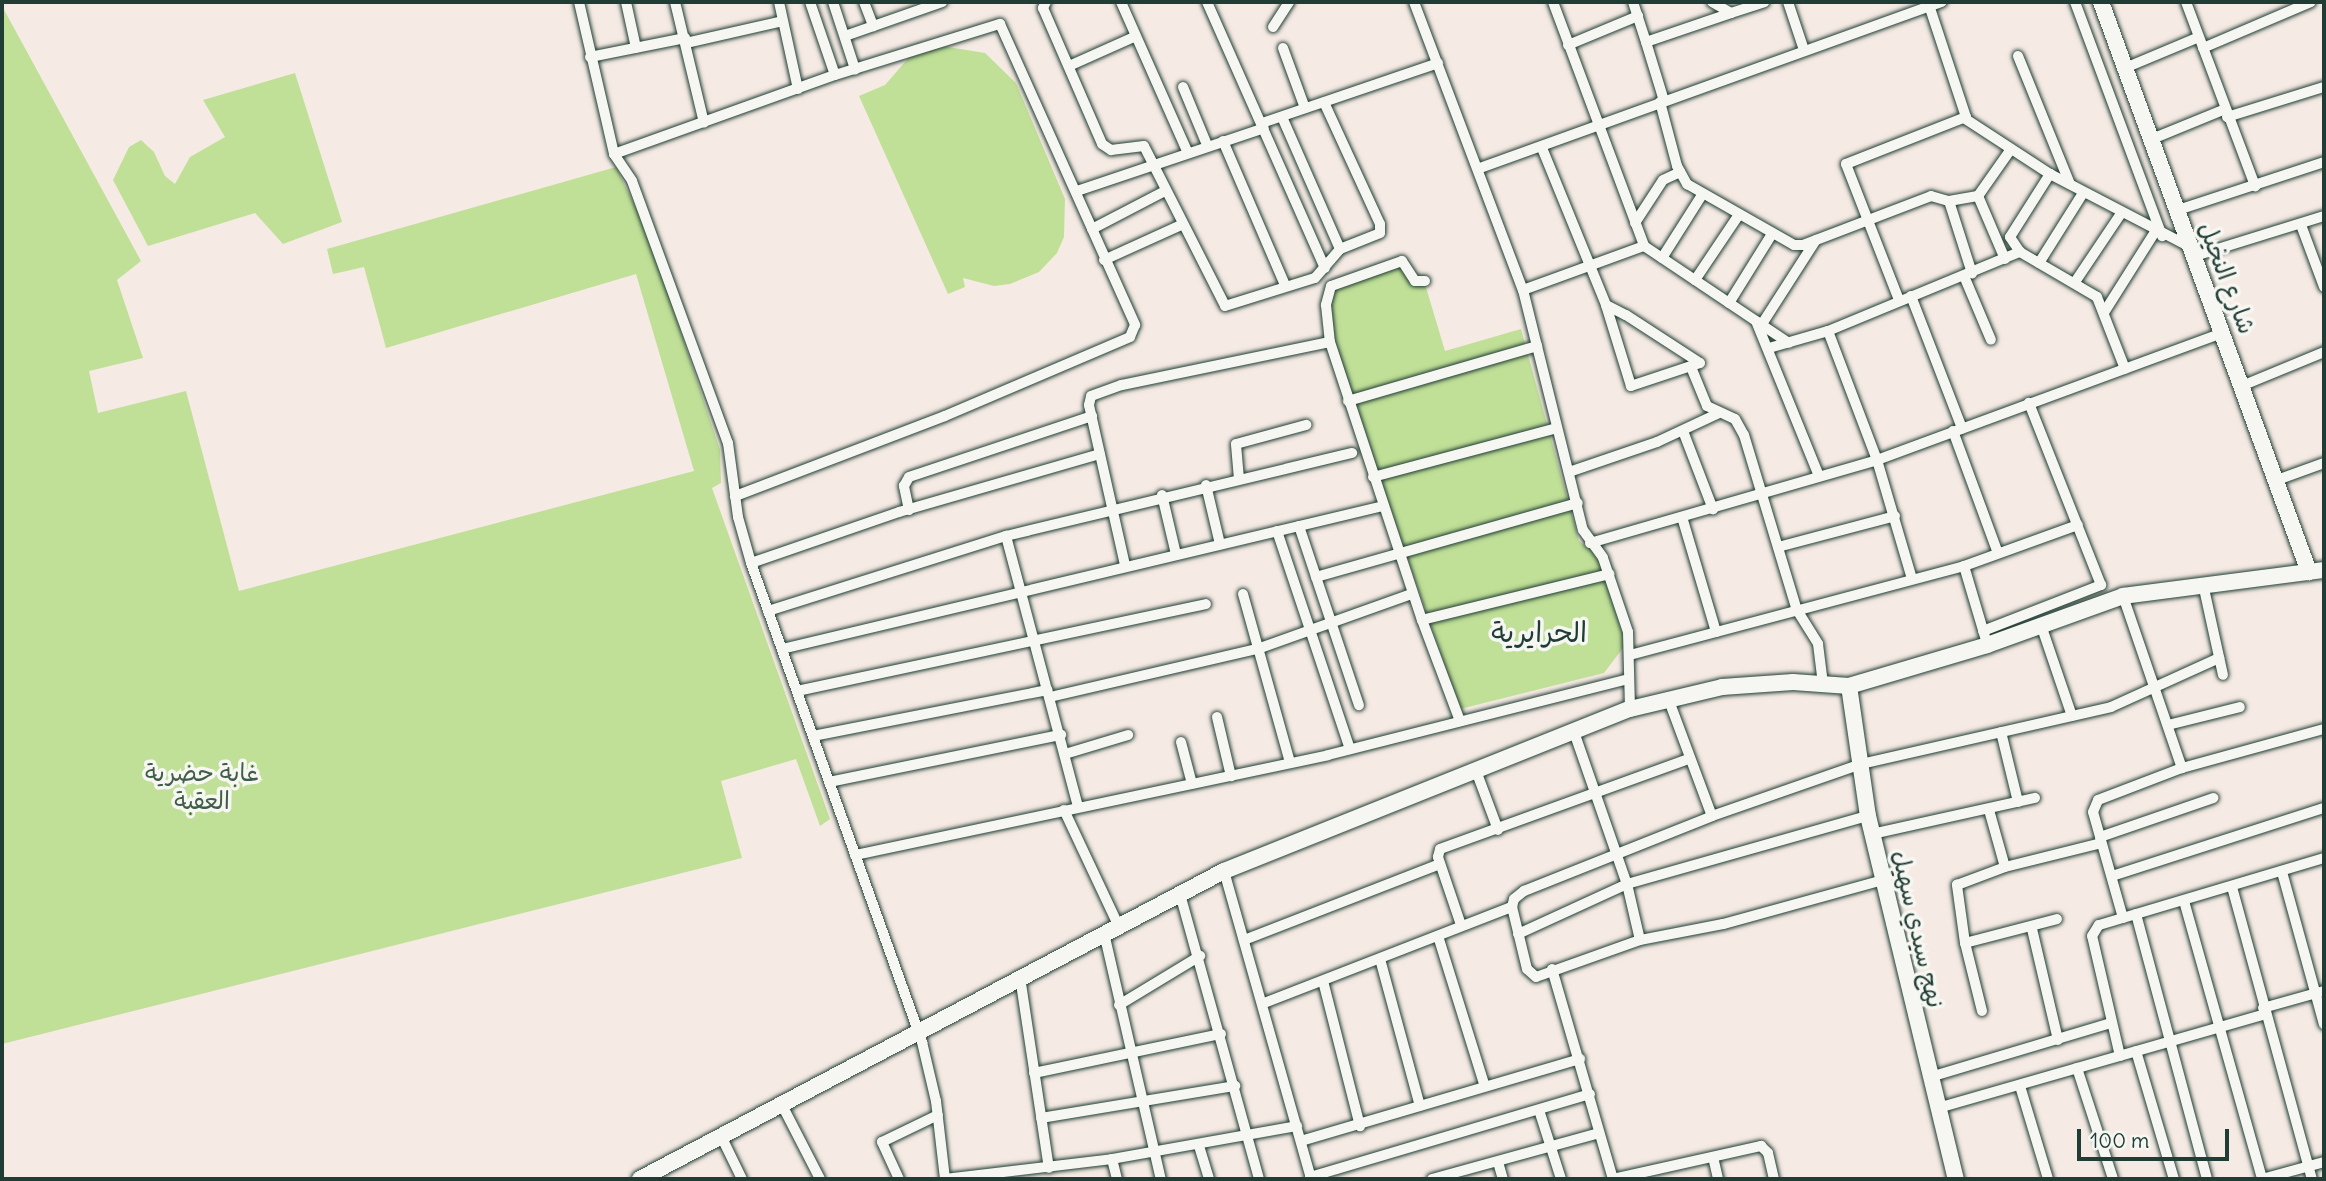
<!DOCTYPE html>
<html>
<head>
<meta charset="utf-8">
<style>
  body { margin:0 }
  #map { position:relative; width:2326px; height:1181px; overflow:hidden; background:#f6ebe4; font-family:Delius,"Playpen Sans Arabic",sans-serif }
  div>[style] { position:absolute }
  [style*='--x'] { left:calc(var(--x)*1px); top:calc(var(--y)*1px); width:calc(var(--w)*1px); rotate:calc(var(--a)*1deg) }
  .green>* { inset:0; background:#c0df97 }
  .roads { filter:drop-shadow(0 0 2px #1f3d34) drop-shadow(0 0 2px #1f3d34) }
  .street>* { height:10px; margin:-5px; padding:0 5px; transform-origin:5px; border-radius:5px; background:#f6f6f2 }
  .secondary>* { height:16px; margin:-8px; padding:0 8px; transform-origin:8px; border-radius:8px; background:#f6f6f2 }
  span { translate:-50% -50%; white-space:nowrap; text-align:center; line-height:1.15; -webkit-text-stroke:7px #f6f6f2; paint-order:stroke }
  .street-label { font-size:24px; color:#1f3d34 }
  .park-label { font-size:24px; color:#3f5d48 }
  .quarter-label { font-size:28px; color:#1f3d34 }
  .frame { position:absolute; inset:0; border:4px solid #1f3d34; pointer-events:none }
  .scale { position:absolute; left:2077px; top:1129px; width:152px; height:32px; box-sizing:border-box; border:4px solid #1f3d34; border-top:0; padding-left:9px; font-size:21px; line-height:24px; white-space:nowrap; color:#1f3d34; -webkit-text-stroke:5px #f6f6f2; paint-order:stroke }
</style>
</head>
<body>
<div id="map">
  <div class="green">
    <i style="clip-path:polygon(2px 6px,141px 261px,117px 280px,143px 358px,89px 371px,98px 413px,186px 391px,239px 591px,694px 471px,636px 274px,386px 348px,364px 267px,333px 274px,327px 249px,616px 167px,648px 233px,720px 450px,721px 483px,712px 488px,830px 819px,820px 826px,796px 759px,721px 781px,742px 858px,2px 1044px)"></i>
    <i style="clip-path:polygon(942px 46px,985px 53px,1016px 83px,1065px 199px,1064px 237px,1057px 253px,1039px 272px,1010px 284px,994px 286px,963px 278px,965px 287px,948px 294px,859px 96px,885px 85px,911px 55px)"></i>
    <i style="clip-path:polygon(295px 73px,342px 222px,283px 244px,255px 213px,148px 246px,113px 180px,129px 147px,141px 140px,154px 152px,165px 176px,175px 184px,190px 157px,225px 137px,203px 100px)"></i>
    <i style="clip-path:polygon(1404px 263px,1425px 284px,1445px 351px,1521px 329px,1579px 541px,1597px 555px,1626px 644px,1604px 673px,1460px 709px,1332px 341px,1329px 288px)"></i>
  </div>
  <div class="roads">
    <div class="street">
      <i style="--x:579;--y:2;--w:156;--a:77"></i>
      <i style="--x:614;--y:154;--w:32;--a:56"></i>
      <i style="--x:632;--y:181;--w:279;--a:69.9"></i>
      <i style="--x:728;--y:443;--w:75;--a:82.3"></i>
      <i style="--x:738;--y:517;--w:48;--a:74.2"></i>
      <i style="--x:751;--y:563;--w:509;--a:70.35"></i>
      <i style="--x:922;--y:1042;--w:61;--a:76.7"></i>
      <i style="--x:936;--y:1101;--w:79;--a:83.4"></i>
      <i style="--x:626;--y:2;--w:47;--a:77.7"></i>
      <i style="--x:675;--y:2;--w:124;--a:76.5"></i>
      <i style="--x:779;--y:2;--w:89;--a:77.7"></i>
      <i style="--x:810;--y:2;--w:77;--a:71.1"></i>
      <i style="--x:833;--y:2;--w:71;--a:71.8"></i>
      <i style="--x:864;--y:2;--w:26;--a:69"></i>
      <i style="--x:1046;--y:2;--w:7;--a:117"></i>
      <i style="--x:1043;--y:8;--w:148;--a:66.5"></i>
      <i style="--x:1102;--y:144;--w:11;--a:34"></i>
      <i style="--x:1111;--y:150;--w:33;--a:-7"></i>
      <i style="--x:1144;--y:146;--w:179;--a:63.1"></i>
      <i style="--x:1225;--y:306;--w:94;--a:-17.3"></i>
      <i style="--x:1315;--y:278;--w:38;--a:-49"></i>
      <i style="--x:1340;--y:249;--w:43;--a:-21.8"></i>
      <i style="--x:1380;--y:233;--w:9;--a:-90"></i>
      <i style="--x:1380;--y:224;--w:134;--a:-114.7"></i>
      <i style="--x:1121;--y:2;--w:163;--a:66.1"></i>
      <i style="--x:1207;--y:2;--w:291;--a:66.1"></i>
      <i style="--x:1414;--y:2;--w:308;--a:69.3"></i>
      <i style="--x:1523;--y:290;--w:247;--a:76"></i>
      <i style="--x:1583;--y:530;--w:34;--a:54"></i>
      <i style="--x:1603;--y:558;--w:78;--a:71.3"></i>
      <i style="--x:1628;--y:632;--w:77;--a:88.5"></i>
      <i style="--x:1553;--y:2;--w:260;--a:69.5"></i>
      <i style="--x:1644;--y:246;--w:174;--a:33.8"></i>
      <i style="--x:1633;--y:2;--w:42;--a:72"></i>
      <i style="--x:1646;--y:42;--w:90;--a:-18.8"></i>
      <i style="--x:1712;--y:2;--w:22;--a:30"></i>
      <i style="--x:1731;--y:13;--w:35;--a:-18"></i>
      <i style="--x:1788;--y:2;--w:51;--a:71.6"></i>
      <i style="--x:2075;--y:2;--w:250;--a:69.6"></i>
      <i style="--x:2186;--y:2;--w:197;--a:69.4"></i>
      <i style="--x:1273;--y:27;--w:30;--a:-57"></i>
      <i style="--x:845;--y:36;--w:103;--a:-19.3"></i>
      <i style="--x:1646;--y:42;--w:62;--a:73"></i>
      <i style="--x:686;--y:43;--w:99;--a:-12.8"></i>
      <i style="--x:1568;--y:45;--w:76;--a:-22.5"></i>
      <i style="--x:1283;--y:48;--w:64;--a:69.9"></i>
      <i style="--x:2203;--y:48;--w:117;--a:-23.1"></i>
      <i style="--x:2018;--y:56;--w:138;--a:67.9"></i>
      <i style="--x:590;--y:57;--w:97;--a:-11.3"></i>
      <i style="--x:1069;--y:66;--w:73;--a:-24.1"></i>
      <i style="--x:2125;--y:68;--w:80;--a:-22.7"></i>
      <i style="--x:1183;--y:87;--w:63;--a:67.5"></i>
      <i style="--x:1660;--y:102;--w:66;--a:75.1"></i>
      <i style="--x:1677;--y:166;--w:21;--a:61"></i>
      <i style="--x:1687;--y:184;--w:123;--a:29.7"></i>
      <i style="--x:1794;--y:245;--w:9;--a:0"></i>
      <i style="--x:1803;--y:245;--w:137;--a:-20.9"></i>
      <i style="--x:1931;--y:196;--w:19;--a:16"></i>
      <i style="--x:1949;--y:201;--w:29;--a:-10"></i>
      <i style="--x:1282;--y:117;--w:144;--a:66.3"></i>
      <i style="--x:2227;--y:117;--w:102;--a:-17.2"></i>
      <i style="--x:1964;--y:118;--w:103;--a:33.1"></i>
      <i style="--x:2050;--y:174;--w:160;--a:27.5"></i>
      <i style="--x:1262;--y:123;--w:186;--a:-18.8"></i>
      <i style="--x:2152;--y:139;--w:79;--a:-22.3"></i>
      <i style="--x:1223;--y:141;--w:157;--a:66.7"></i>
      <i style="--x:1542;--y:148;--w:170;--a:67.8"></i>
      <i style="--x:614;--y:154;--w:235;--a:-19.7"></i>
      <i style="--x:835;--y:75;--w:173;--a:-17.2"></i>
      <i style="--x:1000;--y:24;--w:330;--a:65.8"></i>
      <i style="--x:1135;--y:325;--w:13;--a:113"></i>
      <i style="--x:1130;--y:337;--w:201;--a:156.9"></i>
      <i style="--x:945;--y:416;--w:225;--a:159.1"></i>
      <i style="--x:1480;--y:168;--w:491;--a:-19.8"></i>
      <i style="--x:1077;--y:191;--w:197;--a:-18.6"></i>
      <i style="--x:1949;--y:201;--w:76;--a:72.3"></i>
      <i style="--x:2178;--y:210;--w:154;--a:-18.2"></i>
      <i style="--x:1635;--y:223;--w:51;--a:-56.9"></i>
      <i style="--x:1663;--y:180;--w:19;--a:-25"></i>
      <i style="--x:2301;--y:225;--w:66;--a:69.6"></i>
      <i style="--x:1092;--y:229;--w:82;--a:-27.5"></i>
      <i style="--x:2020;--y:252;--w:18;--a:-124"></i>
      <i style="--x:2010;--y:237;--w:75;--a:-57.6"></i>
      <i style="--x:2195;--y:256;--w:135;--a:-17.2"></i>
      <i style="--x:1662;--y:258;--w:75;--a:-57.6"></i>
      <i style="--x:2005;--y:259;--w:69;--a:-113.2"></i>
      <i style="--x:1978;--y:196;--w:57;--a:-54.9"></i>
      <i style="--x:1104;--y:260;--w:85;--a:-24.4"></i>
      <i style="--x:2039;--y:263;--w:83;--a:-57.8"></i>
      <i style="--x:1964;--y:276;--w:69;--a:67.1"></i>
      <i style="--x:1695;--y:280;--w:77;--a:-56.1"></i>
      <i style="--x:1425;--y:281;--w:10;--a:180"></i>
      <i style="--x:1415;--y:281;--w:24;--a:-123"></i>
      <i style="--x:1402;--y:261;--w:75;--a:160.6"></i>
      <i style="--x:1331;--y:286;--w:20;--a:105"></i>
      <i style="--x:1326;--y:305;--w:37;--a:84"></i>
      <i style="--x:1330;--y:342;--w:293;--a:71.7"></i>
      <i style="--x:1422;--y:620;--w:193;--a:-13.8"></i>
      <i style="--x:2075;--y:282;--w:84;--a:-56.1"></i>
      <i style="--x:1523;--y:290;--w:129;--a:-20"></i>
      <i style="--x:1911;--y:296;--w:142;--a:68.9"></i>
      <i style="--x:1899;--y:300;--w:146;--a:-111.3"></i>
      <i style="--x:1846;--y:164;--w:129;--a:-21.4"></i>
      <i style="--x:1966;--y:117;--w:121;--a:-108.3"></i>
      <i style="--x:1729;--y:303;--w:81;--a:-58.1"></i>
      <i style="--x:1606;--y:305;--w:22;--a:27"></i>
      <i style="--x:1626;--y:315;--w:88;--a:33"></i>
      <i style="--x:1700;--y:363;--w:73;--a:161.6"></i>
      <i style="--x:1631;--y:386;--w:85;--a:-107.2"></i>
      <i style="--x:2105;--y:311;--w:93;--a:-57.7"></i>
      <i style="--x:1756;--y:321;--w:167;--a:67.9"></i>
      <i style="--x:1762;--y:324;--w:100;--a:-57.3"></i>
      <i style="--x:1828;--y:331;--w:138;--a:69.2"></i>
      <i style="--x:1877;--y:460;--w:124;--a:73.6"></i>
      <i style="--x:1769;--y:348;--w:61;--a:-16.1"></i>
      <i style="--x:1828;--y:331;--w:208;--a:-22.4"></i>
      <i style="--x:2020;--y:252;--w:89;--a:30.3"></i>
      <i style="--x:2097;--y:297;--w:77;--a:68.7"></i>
      <i style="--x:1691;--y:367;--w:42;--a:67.7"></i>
      <i style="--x:1707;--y:406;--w:31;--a:25"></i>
      <i style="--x:1735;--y:419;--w:18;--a:61"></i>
      <i style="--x:1744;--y:435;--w:183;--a:73.2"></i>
      <i style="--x:1797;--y:610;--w:40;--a:58"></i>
      <i style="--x:1818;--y:644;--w:40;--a:82.9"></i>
      <i style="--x:2244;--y:385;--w:87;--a:-22.4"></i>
      <i style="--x:1348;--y:401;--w:197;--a:-16.2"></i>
      <i style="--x:1683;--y:431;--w:84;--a:69"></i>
      <i style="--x:1953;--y:431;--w:130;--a:69.8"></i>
      <i style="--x:1569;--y:472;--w:93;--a:-18.8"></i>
      <i style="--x:1657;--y:442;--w:68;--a:-25.1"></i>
      <i style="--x:1373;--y:477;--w:190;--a:-14.9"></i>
      <i style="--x:1239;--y:479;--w:35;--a:-95"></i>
      <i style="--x:1236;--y:444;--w:73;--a:-15.2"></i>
      <i style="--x:2277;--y:480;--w:50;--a:-19.9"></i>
      <i style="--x:1206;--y:485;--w:61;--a:76.7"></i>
      <i style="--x:1162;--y:495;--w:61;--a:76.7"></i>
      <i style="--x:909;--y:510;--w:25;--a:-102"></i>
      <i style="--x:904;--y:486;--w:10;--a:-61"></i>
      <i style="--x:909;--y:477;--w:193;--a:-18.4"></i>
      <i style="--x:1682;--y:517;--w:120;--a:73.5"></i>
      <i style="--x:1299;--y:526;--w:189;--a:71.5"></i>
      <i style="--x:1277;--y:531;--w:230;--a:71.5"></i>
      <i style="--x:1006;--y:536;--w:279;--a:75.1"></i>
      <i style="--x:1590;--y:543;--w:299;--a:-16.1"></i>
      <i style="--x:1877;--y:460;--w:369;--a:-20.2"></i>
      <i style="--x:1778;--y:547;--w:121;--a:-14.8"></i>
      <i style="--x:751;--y:563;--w:157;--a:-19"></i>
      <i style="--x:899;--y:512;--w:209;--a:-16.1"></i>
      <i style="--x:1125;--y:565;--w:164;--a:-102.7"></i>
      <i style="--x:1089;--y:405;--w:9;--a:-77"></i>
      <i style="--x:1091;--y:396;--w:33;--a:-20"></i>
      <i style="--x:1122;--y:385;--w:212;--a:-11.7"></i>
      <i style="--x:1964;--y:566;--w:74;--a:73.5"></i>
      <i style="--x:1316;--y:577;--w:272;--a:-15.8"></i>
      <i style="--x:2203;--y:584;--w:93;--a:77.6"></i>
      <i style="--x:1243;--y:594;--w:174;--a:74.4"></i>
      <i style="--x:2123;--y:596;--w:182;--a:71.1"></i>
      <i style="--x:768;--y:611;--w:250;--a:-17.5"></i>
      <i style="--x:1006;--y:536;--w:356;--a:-13.5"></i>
      <i style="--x:1422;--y:620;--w:108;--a:69.4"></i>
      <i style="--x:2041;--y:625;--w:96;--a:71.2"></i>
      <i style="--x:1983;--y:631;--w:127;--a:-21.3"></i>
      <i style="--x:2101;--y:585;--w:196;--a:-111.6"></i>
      <i style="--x:782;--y:649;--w:618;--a:-13.38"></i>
      <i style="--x:1630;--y:655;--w:346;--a:-14.9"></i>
      <i style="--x:1964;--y:566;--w:121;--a:-19.8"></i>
      <i style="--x:797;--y:691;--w:418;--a:-12"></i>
      <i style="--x:1050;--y:697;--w:216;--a:-13.1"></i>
      <i style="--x:1260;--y:648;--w:161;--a:-19.6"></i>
      <i style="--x:1668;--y:698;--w:126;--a:69.6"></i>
      <i style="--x:1217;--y:717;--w:61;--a:76.7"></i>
      <i style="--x:2168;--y:725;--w:74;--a:-14"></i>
      <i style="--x:1574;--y:732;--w:161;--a:70.8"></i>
      <i style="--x:1627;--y:884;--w:57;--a:76.9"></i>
      <i style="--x:2001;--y:732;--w:72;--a:76.3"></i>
      <i style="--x:813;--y:736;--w:239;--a:-11.1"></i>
      <i style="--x:1181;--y:742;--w:43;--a:75.3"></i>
      <i style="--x:1065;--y:754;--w:66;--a:-16.8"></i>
      <i style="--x:1475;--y:768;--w:66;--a:69.6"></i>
      <i style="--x:829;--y:782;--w:237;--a:-11.5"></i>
      <i style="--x:1064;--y:810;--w:127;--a:64.8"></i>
      <i style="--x:1989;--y:810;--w:59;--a:74.3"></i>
      <i style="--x:1872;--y:834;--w:167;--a:-12.5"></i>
      <i style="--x:2100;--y:837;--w:120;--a:-19"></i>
      <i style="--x:855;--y:855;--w:483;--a:-11.9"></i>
      <i style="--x:1328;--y:755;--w:309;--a:-14.2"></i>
      <i style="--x:1224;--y:871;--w:320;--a:74.2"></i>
      <i style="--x:2282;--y:872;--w:158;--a:74.6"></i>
      <i style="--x:2112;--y:876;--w:223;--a:-17.8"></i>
      <i style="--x:1883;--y:880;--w:166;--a:164.6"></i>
      <i style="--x:1723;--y:924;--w:85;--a:169.1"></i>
      <i style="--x:1640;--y:940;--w:110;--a:160.4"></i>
      <i style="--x:1536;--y:977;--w:12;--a:-138"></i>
      <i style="--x:1527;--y:969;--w:64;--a:-103.6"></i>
      <i style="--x:1512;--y:907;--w:8;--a:-76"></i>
      <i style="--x:1514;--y:899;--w:13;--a:-39"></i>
      <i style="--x:1524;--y:891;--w:202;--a:-21.7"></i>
      <i style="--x:1712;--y:816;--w:158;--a:-19.2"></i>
      <i style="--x:1861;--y:764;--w:256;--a:-12.8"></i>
      <i style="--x:2111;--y:707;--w:119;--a:-24.4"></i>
      <i style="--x:2232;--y:887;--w:303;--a:74.7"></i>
      <i style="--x:1180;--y:894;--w:296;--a:74.5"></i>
      <i style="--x:2184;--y:901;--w:289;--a:74.3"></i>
      <i style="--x:2136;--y:914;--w:274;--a:75"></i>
      <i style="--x:2123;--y:918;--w:110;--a:-105.8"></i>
      <i style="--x:2093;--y:812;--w:13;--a:-67"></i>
      <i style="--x:2098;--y:800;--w:90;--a:-20.9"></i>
      <i style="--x:2182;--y:768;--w:147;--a:-15.4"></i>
      <i style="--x:1461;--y:925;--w:72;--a:-108.7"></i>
      <i style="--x:1438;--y:857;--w:8;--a:-76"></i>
      <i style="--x:1440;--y:849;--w:265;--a:-19.9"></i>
      <i style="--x:2032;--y:929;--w:114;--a:76.8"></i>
      <i style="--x:1104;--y:933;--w:253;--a:77"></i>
      <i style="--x:1518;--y:934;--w:120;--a:-24.6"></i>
      <i style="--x:1627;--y:884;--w:250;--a:-15.8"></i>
      <i style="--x:1438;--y:936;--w:155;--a:72.7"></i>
      <i style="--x:1244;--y:940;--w:210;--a:-21.2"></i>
      <i style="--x:1965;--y:943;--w:95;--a:-14.6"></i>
      <i style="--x:1380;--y:959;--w:152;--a:74.8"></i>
      <i style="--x:1552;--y:969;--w:219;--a:73.8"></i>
      <i style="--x:1020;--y:977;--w:193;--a:81.4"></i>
      <i style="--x:1323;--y:981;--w:150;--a:75.7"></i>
      <i style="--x:1264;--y:1003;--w:266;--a:-21.2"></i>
      <i style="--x:1119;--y:1005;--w:95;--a:-31.2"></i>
      <i style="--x:2263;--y:1008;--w:63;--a:-15.6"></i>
      <i style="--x:1982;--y:1011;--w:70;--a:-104"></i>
      <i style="--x:1965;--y:943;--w:59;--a:-97.9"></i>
      <i style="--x:1957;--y:885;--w:51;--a:-20.6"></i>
      <i style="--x:2005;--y:867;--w:99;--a:-14"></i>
      <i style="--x:2136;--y:1051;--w:134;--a:73.5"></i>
      <i style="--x:2120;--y:1056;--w:123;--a:-103.1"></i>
      <i style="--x:2092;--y:936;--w:13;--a:-58"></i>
      <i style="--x:2099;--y:925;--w:235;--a:-16.6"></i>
      <i style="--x:2077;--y:1068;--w:117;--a:72"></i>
      <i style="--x:1034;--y:1073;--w:191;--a:-11.8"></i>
      <i style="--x:1930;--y:1077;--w:189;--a:-16.6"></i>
      <i style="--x:2020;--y:1086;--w:97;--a:73.2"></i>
      <i style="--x:782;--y:1105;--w:83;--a:62.8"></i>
      <i style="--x:1938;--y:1108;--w:340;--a:-16"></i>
      <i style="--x:1539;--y:1110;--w:72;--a:72.3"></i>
      <i style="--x:1041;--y:1118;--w:197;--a:-9.4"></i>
      <i style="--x:722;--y:1138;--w:46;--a:64"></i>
      <i style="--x:1301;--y:1141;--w:291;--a:-16.4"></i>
      <i style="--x:1199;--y:1146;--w:34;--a:73"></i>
      <i style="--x:1713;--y:1157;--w:23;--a:77"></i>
      <i style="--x:1112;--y:1159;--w:21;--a:76"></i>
      <i style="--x:1498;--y:1162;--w:18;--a:74"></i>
      <i style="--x:1310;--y:1177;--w:292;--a:-16.5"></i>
      <i style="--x:899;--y:1179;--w:41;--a:-114.7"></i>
      <i style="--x:882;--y:1142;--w:62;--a:-25.7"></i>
      <i style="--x:945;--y:1179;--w:168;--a:-6.8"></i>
      <i style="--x:1112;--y:1159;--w:188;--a:-10.1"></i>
      <i style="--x:1432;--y:1179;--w:173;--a:-15.4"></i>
      <i style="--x:1613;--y:1179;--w:152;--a:-12.6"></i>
      <i style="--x:1761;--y:1146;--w:10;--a:45"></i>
      <i style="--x:1768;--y:1153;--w:27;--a:77"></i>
      <i style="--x:2262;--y:1179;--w:64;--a:-15.3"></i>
    </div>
    <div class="secondary">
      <i style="--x:2101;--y:2;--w:607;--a:69.95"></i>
      <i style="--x:1849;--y:686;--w:131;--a:81.7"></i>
      <i style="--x:1868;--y:816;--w:374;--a:76.4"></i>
      <i style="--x:640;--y:1179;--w:660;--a:-27.81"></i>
      <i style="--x:1224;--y:871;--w:437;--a:-21.8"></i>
      <i style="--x:1630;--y:709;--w:95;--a:-13.4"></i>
      <i style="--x:1722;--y:687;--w:71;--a:-4"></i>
      <i style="--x:1793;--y:682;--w:56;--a:4.1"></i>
      <i style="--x:1849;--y:686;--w:144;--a:-16.5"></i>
      <i style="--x:1987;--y:645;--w:145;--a:-19.8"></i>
      <i style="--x:2123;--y:596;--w:203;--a:-7.4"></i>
    </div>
  </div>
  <div class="street-label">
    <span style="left:2227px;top:278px;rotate:69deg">شارع النخيل</span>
    <span style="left:1918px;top:929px;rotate:77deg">نهج سيدي سهيل</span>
  </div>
  <div class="park-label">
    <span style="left:202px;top:787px">غابة حضرية<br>العقبة</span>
  </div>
  <div class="quarter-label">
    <span style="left:1539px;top:632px">الحرايرية</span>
  </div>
  <div class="frame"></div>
  <div class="scale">100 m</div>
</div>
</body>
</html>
